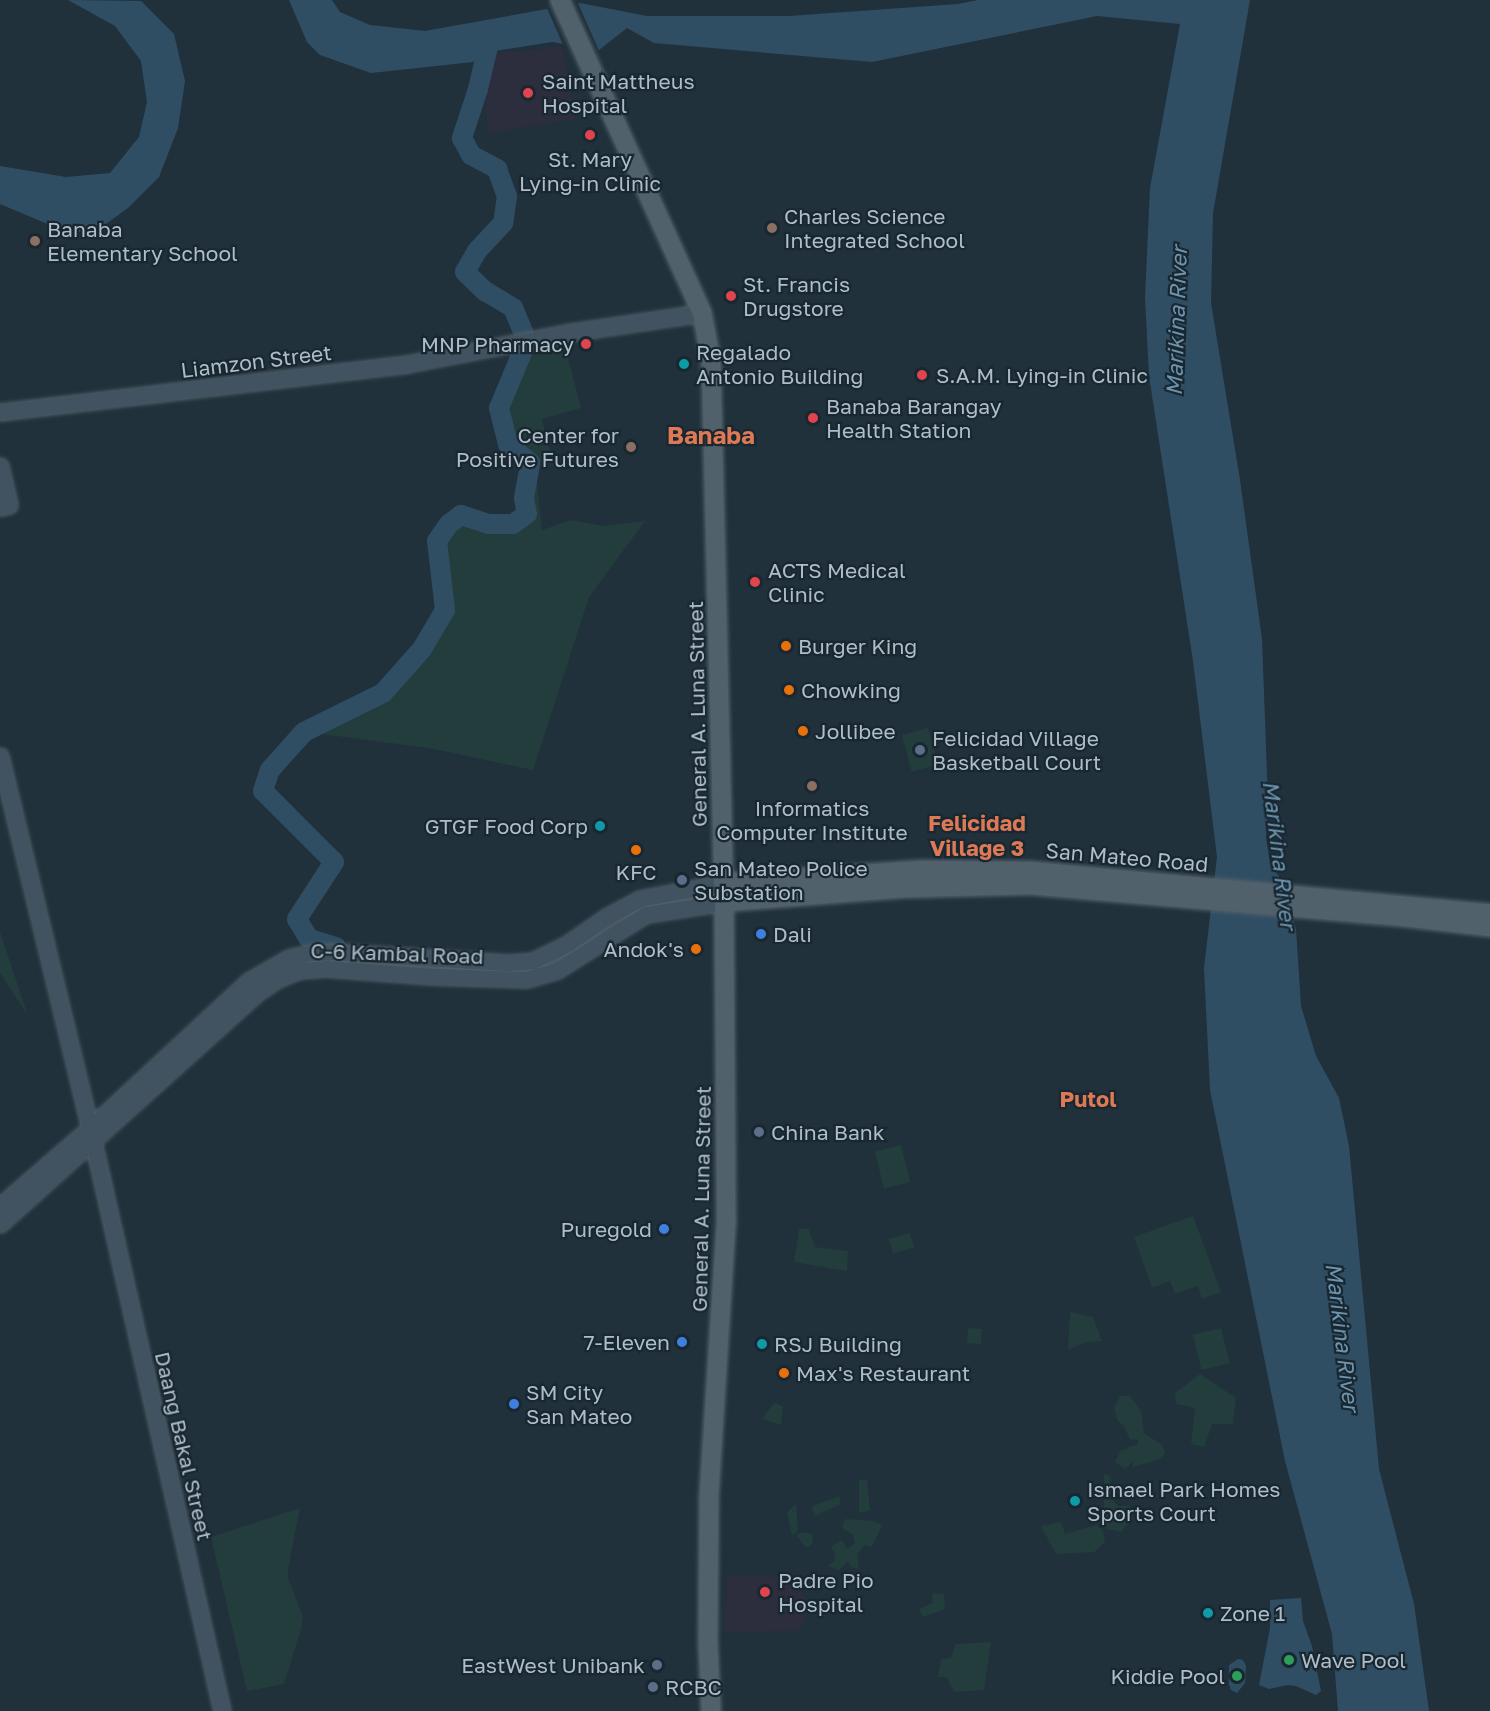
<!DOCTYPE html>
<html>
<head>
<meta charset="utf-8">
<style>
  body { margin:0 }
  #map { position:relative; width:1490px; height:1711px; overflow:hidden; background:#20313c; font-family:"Golos Text",sans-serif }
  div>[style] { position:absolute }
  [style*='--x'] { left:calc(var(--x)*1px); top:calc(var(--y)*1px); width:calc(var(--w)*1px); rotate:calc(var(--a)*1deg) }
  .medical>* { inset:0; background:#2c2d3d }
  .green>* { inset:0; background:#223d3c; transform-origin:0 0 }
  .water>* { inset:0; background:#304e63 }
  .pier>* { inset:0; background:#20313c }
  .river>* { height:20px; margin:-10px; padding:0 10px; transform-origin:10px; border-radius:10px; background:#304e63 }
  .roads { filter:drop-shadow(0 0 2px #52606a) drop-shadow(0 0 2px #52606a) }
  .secondary>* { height:15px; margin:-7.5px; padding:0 7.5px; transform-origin:7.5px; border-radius:7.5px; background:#415260 }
  .primary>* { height:18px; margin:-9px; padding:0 9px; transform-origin:9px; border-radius:9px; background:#51616c }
  .dots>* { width:16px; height:16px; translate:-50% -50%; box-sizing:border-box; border:3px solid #192731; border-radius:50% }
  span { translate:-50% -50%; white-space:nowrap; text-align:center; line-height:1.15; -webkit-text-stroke:4.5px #192731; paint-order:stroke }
  .poi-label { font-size:21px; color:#afbdc8 }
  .left { translate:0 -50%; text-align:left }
  .right { translate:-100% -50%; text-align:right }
  .street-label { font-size:21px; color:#afbdc8 }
  .water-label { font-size:22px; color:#6c94af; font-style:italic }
  .neighbourhood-label { font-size:22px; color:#dd7955; font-weight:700 }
  .quarter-label { font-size:24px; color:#dd7955; font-weight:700 }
</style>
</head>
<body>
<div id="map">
  <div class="medical">
    <i style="clip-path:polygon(562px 46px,576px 119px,489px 133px,481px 67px,486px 55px)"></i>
    <i style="clip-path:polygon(727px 1576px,796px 1577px,810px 1607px,799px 1631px,724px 1632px)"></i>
  </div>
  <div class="green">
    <i style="clip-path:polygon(563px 339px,581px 408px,542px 419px,551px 455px,536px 471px,542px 530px,571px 520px,603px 526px,645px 521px,589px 597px,533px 770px,429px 748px,321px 734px,373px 708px,402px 681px,450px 614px,448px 573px,441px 545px,451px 527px,459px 520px,516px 530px,531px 520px,533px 461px,511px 439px,503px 409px,531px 348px)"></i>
    <i style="left:928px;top:728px;width:38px;height:27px;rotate:75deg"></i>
    <i style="clip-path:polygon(0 932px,28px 1016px,0 973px)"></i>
    <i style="left:901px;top:1145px;width:38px;height:27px;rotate:76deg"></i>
    <i style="clip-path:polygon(1193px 1216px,1221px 1292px,1202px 1299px,1198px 1286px,1175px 1294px,1170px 1281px,1152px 1288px,1134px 1237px)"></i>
    <i style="clip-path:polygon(808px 1228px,815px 1247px,848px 1251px,847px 1271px,794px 1262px,799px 1229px)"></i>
    <i style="left:910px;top:1233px;width:15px;height:22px;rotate:74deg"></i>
    <i style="clip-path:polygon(1070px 1312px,1093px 1317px,1102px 1341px,1086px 1342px,1068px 1350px)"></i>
    <i style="left:968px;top:1328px;width:14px;height:15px;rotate:4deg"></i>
    <i style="left:1221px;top:1328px;width:36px;height:29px;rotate:76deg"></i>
    <i style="clip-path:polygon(1200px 1374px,1236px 1398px,1233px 1424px,1212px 1424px,1204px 1447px,1191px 1444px,1195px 1408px,1176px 1404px,1175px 1393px)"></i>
    <i style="clip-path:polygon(1120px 1396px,1130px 1396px,1141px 1411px,1144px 1433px,1162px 1445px,1165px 1454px,1158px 1460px,1132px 1467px,1134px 1460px,1125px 1469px,1115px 1462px,1120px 1451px,1138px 1444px,1138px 1439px,1130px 1440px,1124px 1426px,1118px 1421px,1114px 1408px)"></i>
    <i style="clip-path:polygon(774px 1403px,783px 1406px,781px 1425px,762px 1419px)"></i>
    <i style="clip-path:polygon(1104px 1474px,1110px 1476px,1112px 1499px,1118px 1506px,1130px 1506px,1133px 1518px,1121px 1532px,1104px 1528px)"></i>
    <i style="clip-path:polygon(859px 1480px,867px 1480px,870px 1510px,859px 1513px)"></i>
    <i style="clip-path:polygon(839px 1496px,841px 1504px,815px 1516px,811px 1507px)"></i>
    <i style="clip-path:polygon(796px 1503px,798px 1530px,792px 1536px,787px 1513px)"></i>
    <i style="clip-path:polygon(300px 1508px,288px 1569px,288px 1578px,303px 1617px,301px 1629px,284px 1684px,247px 1691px,211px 1537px)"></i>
    <i style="clip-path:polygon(845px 1519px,873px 1521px,882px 1525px,872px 1547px,864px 1545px,857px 1555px,859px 1569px,851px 1567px,848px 1561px,839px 1570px,827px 1566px,834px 1562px,835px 1554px,831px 1547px,842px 1540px,847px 1549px,855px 1543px,853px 1535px,842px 1528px)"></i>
    <i style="clip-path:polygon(1061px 1522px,1065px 1534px,1097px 1525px,1103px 1531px,1105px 1542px,1094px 1552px,1056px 1554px,1041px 1526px)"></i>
    <i style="clip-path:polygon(802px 1532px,813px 1534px,812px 1544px,806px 1548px,796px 1535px)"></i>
    <i style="clip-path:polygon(933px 1593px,944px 1594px,945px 1609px,923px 1617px,919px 1609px,932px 1603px)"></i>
    <i style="clip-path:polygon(991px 1642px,984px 1690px,954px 1692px,947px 1677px,938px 1677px,941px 1659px,951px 1658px,956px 1644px)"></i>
  </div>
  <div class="water">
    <i style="clip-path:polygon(68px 0,141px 1px,174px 34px,185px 81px,178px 128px,159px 177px,128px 208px,99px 229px,69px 233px,0 204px,0 166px,66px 177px,110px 173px,139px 137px,147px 102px,141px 61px,115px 26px)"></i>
    <i style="clip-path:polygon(289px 0,332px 0,340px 12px,370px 25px,425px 31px,580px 3px,647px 16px,789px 16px,958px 4px,978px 0,1250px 0,1213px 213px,1211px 303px,1240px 480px,1262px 639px,1268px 802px,1266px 837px,1270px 864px,1282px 881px,1296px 929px,1301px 1006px,1316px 1056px,1339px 1098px,1349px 1146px,1379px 1469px,1414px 1604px,1429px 1711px,1338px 1711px,1332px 1634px,1285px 1461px,1210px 1090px,1204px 968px,1217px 857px,1193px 661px,1149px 376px,1145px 298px,1150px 188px,1180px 24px,1097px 16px,872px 62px,654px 43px,627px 28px,599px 50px,552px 42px,488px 52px,473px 62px,371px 73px,320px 55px,307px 42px)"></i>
    <i style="clip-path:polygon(1301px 1598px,1303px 1621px,1312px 1646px,1321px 1691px,1316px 1695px,1296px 1686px,1288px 1685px,1269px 1689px,1259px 1685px,1270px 1628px,1270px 1600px)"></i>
    <i style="clip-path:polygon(1238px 1659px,1243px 1660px,1246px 1666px,1245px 1683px,1237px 1693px,1231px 1690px,1229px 1684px,1229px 1665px)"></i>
  </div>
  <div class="pier">
    <i style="clip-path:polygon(577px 1px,600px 53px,564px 47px,546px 6px)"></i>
  </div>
  <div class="river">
    <i style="--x:491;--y:34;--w:57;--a:103.3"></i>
    <i style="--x:478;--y:89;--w:52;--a:108.1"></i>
    <i style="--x:462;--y:138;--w:19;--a:62"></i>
    <i style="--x:471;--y:155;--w:30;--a:28"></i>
    <i style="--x:497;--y:169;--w:29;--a:70"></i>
    <i style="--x:507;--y:196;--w:27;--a:98"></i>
    <i style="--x:503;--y:223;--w:38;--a:133"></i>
    <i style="--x:477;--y:251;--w:24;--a:120"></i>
    <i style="--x:465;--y:272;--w:28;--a:44"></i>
    <i style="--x:485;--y:291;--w:33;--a:31"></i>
    <i style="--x:513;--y:308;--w:28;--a:67"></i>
    <i style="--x:336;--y:947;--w:28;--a:-163"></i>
    <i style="--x:309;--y:939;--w:23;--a:-121"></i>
    <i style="--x:297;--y:919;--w:68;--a:-57"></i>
    <i style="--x:334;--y:862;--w:100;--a:-135"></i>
    <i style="--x:263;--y:791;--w:22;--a:-72"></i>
    <i style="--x:270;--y:770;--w:51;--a:-48.2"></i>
    <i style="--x:304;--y:732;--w:88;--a:-26.3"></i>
    <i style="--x:383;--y:693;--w:59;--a:-48.4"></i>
    <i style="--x:422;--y:649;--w:45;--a:-59.5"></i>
    <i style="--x:445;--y:610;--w:69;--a:-96.6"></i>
    <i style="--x:437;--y:541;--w:21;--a:-55"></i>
    <i style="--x:449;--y:524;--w:15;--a:-37"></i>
    <i style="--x:461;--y:515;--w:28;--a:18"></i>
    <i style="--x:488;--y:524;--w:25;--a:0"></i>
    <i style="--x:513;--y:524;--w:17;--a:-36"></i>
    <i style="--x:527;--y:514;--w:16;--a:-101"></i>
    <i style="--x:524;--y:498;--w:36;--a:-80"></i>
    <i style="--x:530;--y:463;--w:29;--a:-139"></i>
    <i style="--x:508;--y:444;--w:37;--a:-104"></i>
    <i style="--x:499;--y:408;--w:65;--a:-67.4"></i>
  </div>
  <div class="roads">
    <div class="secondary">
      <i style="--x:0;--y:412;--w:410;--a:-6.7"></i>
      <i style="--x:407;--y:364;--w:162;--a:-11"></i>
      <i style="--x:566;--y:333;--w:137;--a:-8.4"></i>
      <i style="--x:0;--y:466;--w:40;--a:77"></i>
      <i style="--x:9;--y:505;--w:9;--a:167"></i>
      <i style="--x:0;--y:756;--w:383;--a:76.4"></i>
      <i style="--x:90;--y:1128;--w:598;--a:77.24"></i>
      <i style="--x:0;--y:1206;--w:119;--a:-40.9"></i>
      <i style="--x:90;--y:1128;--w:217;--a:-42.8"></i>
      <i style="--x:249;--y:981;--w:46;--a:-29.9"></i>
      <i style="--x:289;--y:958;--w:22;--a:-13"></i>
      <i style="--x:310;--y:953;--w:23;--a:-2"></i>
      <i style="--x:333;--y:952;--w:174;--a:3.6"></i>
      <i style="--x:507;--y:963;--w:26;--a:-4"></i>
      <i style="--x:533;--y:961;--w:37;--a:-26"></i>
      <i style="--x:566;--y:945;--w:51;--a:-34.6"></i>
      <i style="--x:608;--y:916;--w:36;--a:-28"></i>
      <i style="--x:640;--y:899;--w:85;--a:-10.9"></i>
      <i style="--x:0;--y:1224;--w:347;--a:-42"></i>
      <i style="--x:258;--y:992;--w:23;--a:-34"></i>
      <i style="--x:277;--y:979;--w:24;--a:-22"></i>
      <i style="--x:299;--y:970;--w:27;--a:-4"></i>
      <i style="--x:326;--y:968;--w:107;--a:4.3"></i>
      <i style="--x:433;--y:976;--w:93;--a:1.8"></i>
      <i style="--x:526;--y:979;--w:32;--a:-16"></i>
      <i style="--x:557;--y:970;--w:105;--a:-32.2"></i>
      <i style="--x:646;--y:914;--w:79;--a:-8.7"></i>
    </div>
    <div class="primary">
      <i style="--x:560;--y:0;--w:344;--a:65.6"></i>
      <i style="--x:702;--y:313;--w:48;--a:79.2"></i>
      <i style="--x:711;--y:360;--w:542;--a:88.63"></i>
      <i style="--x:724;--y:902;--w:323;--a:89.6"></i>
      <i style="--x:726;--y:1225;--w:275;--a:93.6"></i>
      <i style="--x:709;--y:1499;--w:144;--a:90.4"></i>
      <i style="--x:708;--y:1643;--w:68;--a:87.5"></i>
      <i style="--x:723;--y:883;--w:200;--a:-3.7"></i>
      <i style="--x:923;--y:870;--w:107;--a:0.5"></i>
      <i style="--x:1030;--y:871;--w:462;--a:5.3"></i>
      <i style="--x:724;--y:902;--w:185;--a:-4.4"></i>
      <i style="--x:908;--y:888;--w:122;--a:-1.4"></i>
      <i style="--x:1030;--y:885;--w:376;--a:4.9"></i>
      <i style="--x:1405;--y:917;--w:86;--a:6.7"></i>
    </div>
  </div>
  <div class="dots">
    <i style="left:528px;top:93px;background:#e0444e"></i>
    <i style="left:590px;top:135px;background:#e0444e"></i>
    <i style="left:772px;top:228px;background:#8d6e63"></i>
    <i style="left:35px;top:241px;background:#8d6e63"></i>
    <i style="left:731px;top:296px;background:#e0444e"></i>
    <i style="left:586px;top:344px;background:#e0444e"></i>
    <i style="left:684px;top:364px;background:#0f9aa8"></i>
    <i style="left:922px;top:375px;background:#e0444e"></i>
    <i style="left:813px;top:418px;background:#e0444e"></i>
    <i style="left:631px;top:447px;background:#8d6e63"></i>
    <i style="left:755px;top:582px;background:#e0444e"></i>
    <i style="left:786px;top:646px;background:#e8710a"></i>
    <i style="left:789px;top:690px;background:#e8710a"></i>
    <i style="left:803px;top:731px;background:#e8710a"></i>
    <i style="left:920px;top:750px;background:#5c6f8a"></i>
    <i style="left:812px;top:786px;background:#8d6e63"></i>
    <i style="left:600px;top:826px;background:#0f9aa8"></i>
    <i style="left:636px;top:850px;background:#e8710a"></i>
    <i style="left:682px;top:880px;background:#5c6f8a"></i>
    <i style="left:761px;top:934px;background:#3f7fe0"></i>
    <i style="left:696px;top:949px;background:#e8710a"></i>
    <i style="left:759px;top:1132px;background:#5c6f8a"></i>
    <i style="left:664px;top:1229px;background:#3f7fe0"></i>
    <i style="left:682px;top:1342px;background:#3f7fe0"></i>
    <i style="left:762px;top:1344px;background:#0f9aa8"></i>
    <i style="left:784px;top:1373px;background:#e8710a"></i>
    <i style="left:514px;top:1404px;background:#3f7fe0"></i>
    <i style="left:1075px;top:1501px;background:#0f9aa8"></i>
    <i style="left:765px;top:1592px;background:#e0444e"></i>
    <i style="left:1208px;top:1613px;background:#0f9aa8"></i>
    <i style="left:1289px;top:1660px;background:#2e9e5b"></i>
    <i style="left:657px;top:1665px;background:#5c6f8a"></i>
    <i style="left:1237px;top:1676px;background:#2e9e5b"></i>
    <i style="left:653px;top:1687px;background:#5c6f8a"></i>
  </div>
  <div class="poi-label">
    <span class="left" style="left:542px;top:93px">Saint Mattheus<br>Hospital</span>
    <span style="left:590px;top:171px">St. Mary<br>Lying-in Clinic</span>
    <span class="left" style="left:784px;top:228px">Charles Science<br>Integrated School</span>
    <span class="left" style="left:47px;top:241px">Banaba<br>Elementary School</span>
    <span class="left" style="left:743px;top:296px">St. Francis<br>Drugstore</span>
    <span class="right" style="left:574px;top:344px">MNP Pharmacy</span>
    <span class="left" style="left:696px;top:364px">Regalado<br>Antonio Building</span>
    <span class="left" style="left:936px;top:375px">S.A.M. Lying-in Clinic</span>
    <span class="left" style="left:826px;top:418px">Banaba Barangay<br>Health Station</span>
    <span class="right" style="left:619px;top:447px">Center for<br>Positive Futures</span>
    <span class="left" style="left:768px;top:582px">ACTS Medical<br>Clinic</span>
    <span class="left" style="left:798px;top:646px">Burger King</span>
    <span class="left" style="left:801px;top:690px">Chowking</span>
    <span class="left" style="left:815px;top:731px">Jollibee</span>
    <span class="left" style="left:932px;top:750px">Felicidad Village<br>Basketball Court</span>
    <span style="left:812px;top:820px">Informatics<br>Computer Institute</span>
    <span class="right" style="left:588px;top:826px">GTGF Food Corp</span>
    <span class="left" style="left:694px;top:880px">San Mateo Police<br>Substation</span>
    <span style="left:636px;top:872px">KFC</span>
    <span class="left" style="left:773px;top:934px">Dali</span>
    <span class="right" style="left:684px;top:949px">Andok's</span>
    <span class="left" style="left:771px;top:1132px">China Bank</span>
    <span class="right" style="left:652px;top:1229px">Puregold</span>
    <span class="right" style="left:670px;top:1342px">7-Eleven</span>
    <span class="left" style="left:774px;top:1344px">RSJ Building</span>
    <span class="left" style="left:796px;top:1373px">Max's Restaurant</span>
    <span class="left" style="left:526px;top:1404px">SM City<br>San Mateo</span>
    <span class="left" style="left:1087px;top:1501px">Ismael Park Homes<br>Sports Court</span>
    <span class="left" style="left:778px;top:1592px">Padre Pio<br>Hospital</span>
    <span class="left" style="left:1220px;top:1613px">Zone 1</span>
    <span class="left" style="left:1301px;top:1660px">Wave Pool</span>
    <span class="right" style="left:645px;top:1665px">EastWest Unibank</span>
    <span class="right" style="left:1225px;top:1676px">Kiddie Pool</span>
    <span class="left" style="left:665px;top:1687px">RCBC</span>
  </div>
  <div class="street-label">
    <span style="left:256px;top:361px;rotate:-7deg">Liamzon Street</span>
    <span style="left:697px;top:714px;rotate:-91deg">General A. Luna Street</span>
    <span style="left:1127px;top:857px;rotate:5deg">San Mateo Road</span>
    <span style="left:397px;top:953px;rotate:2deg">C-6 Kambal Road</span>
    <span style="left:701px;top:1199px;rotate:-89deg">General A. Luna Street</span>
    <span style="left:184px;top:1446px;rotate:77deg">Daang Bakal Street</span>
  </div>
  <div class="water-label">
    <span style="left:1176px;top:321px;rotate:-88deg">Marikina River</span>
    <span style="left:1280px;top:855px;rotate:83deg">Marikina River</span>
    <span style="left:1343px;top:1337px;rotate:83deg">Marikina River</span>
  </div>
  <div class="neighbourhood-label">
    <span style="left:977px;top:835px">Felicidad<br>Village 3</span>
    <span style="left:1088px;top:1099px">Putol</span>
  </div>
  <div class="quarter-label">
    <span style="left:711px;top:435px">Banaba</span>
  </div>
</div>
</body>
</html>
